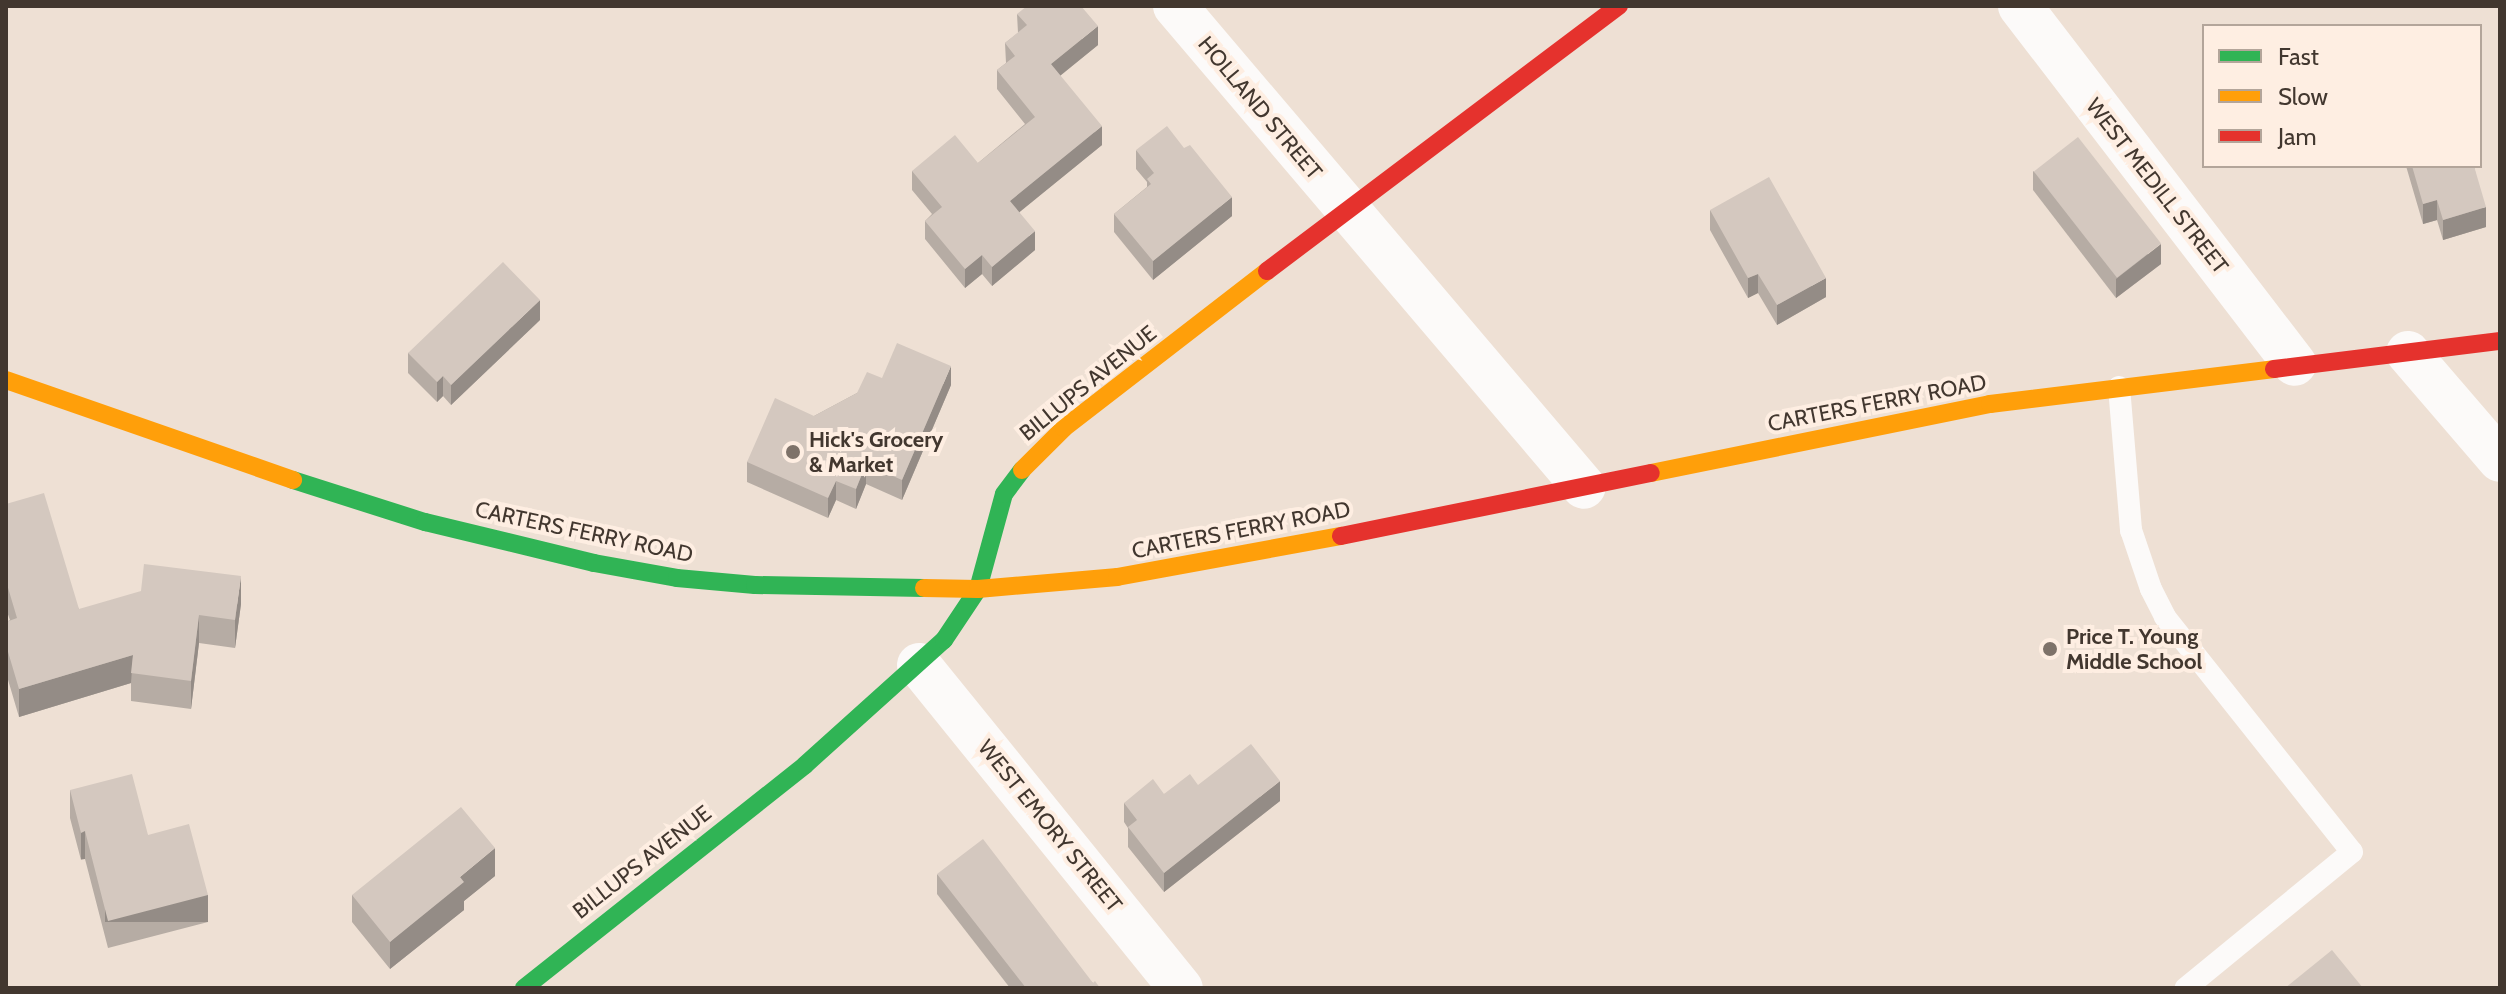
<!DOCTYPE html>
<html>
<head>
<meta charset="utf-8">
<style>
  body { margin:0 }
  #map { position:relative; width:2506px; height:994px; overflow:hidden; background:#eee0d4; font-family:Cabin,sans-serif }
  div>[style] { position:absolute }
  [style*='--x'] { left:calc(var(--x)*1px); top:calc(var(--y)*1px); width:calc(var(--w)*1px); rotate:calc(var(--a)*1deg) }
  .lane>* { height:22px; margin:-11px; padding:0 11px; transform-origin:11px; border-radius:11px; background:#fcfaf9 }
  .street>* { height:44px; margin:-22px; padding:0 22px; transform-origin:22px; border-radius:22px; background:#fcfaf9 }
  .fast>* { height:18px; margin:-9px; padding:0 9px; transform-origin:9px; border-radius:9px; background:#30b455 }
  .slow>* { height:18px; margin:-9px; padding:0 9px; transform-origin:9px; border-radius:9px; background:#ff9f0a }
  .jam>* { height:18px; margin:-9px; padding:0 9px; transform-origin:9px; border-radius:9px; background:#e5322d }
  .wall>* { inset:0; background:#b6aca4 }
  .shaded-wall>* { inset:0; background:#948c86; transform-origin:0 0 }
  .building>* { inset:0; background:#d4c8bf; transform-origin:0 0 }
  .dots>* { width:22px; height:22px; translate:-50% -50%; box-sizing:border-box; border:4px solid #feeee2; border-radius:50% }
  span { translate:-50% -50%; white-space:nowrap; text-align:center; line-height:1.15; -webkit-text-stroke:8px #feeee2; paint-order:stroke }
  .street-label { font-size:22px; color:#42372f }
  .poi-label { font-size:22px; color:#42372f; font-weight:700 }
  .left { translate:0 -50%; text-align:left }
  .frame { position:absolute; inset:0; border:8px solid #42372f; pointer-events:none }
  .legend { position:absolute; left:2202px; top:24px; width:280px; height:144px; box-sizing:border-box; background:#feeee2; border:2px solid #b3a59a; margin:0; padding:10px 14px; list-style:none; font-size:24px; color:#42372f }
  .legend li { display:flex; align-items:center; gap:16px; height:40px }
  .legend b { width:40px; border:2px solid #b3a59a }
</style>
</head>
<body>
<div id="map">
  <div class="lane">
    <i style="--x:2119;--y:387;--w:144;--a:85.2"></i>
    <i style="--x:2131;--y:530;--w:62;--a:71.3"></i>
    <i style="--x:2151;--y:589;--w:31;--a:63"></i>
    <i style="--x:2165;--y:617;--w:300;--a:51.5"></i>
    <i style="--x:2352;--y:852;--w:215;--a:140.7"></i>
  </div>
  <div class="street">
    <i style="--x:1175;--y:6;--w:631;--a:49.63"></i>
    <i style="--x:2020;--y:6;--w:451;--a:52.5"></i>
    <i style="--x:2408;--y:353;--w:141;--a:49.3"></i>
    <i style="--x:919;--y:665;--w:416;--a:51"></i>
  </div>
  <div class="fast">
    <i style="--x:293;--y:480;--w:139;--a:17.7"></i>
    <i style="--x:425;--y:522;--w:174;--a:13.6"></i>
    <i style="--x:594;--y:563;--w:84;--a:10.2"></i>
    <i style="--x:677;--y:578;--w:78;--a:5.1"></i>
    <i style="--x:755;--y:585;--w:169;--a:1"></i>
    <i style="--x:524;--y:988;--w:359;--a:-38.4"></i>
    <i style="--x:805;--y:765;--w:187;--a:-42"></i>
    <i style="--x:944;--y:640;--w:61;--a:-56.3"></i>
    <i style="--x:978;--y:589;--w:98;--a:-74.7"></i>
    <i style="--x:1004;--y:494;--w:30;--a:-53"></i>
  </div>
  <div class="slow">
    <i style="--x:6;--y:380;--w:304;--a:19.2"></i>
    <i style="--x:1022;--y:470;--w:59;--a:-45"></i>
    <i style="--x:1064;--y:428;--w:257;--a:-37.7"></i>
    <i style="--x:1651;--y:473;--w:346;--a:-11.5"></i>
    <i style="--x:1990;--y:404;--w:286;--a:-7"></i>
    <i style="--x:924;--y:588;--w:54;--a:1.1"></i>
    <i style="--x:978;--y:589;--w:140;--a:-4.9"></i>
    <i style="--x:1117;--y:577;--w:228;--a:-10.4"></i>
  </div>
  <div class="jam">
    <i style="--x:1267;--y:271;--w:441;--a:-37"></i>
    <i style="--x:2274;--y:369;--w:228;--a:-7.1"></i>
    <i style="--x:1341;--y:536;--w:316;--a:-11.5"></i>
  </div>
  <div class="wall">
    <i style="clip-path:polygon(1017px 14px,1098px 45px,1060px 76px,1102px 145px,1019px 212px,1035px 250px,992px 286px,982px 274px,965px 288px,925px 239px,925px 221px,932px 214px,912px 190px,912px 171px,978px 163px,1025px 124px,997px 89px,997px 70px,1006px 63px,1005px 43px,1018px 33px)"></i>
    <i style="clip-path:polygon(1136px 150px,1232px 216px,1153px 280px,1114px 232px,1114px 214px,1147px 187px,1147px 182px,1136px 169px)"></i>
    <i style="clip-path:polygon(2406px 166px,2474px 166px,2486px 227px,2443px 240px,2437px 220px,2423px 224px)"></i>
    <i style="clip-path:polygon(2033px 171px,2161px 264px,2116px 298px,2033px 190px)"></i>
    <i style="clip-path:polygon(1710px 210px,1826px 297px,1777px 325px,1758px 293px,1748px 298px,1710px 230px)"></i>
    <i style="clip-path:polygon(540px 320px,451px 405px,443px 396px,437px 402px,408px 373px,408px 353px)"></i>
    <i style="clip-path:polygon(882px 378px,951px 385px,902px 500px,866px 484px,856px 509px,836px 500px,828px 518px,747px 482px,747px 462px,814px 416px,857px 393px)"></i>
    <i style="clip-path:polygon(6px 504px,79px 609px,241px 604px,235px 648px,199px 643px,191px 709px,131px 701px,131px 683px,19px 717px,6px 673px,6px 622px,10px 620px,6px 609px)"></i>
    <i style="clip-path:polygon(1198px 785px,1280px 801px,1164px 892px,1128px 847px,1128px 828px,1124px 822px,1124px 803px,1164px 794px)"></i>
    <i style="clip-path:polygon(70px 790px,148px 835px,208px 922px,108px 948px,85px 859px,81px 860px,70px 818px)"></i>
    <i style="clip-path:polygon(937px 874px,1093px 983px,1100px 988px,1010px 988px,937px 894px)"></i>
    <i style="clip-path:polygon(495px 876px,464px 901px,464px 910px,390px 969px,352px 922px,352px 895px)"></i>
  </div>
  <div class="shaded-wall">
    <i style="clip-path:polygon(1098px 26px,1098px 45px,1051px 83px,1051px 64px)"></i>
    <i style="clip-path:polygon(1102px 126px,1102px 145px,1010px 220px,1010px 201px)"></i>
    <i style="clip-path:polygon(1232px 197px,1232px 216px,1153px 280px,1153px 261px)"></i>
    <i style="clip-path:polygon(2437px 200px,2437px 220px,2423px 224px,2423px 204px)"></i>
    <i style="clip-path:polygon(2486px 207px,2486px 227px,2443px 240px,2443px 220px)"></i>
    <i style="clip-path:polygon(1035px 231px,1035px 250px,992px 286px,992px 267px)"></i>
    <i style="clip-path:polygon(2161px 244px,2161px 264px,2116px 298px,2116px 279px)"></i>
    <i style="clip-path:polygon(982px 255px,982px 274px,965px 288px,965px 269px)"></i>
    <i style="clip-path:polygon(1758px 274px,1758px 293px,1748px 298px,1748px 278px)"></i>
    <i style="clip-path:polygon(1826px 278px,1826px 297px,1777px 325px,1777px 305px)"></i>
    <i style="clip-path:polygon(540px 300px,540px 320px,451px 405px,451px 385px)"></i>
    <i style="clip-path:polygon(951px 366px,951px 385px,902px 500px,902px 480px)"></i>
    <i style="clip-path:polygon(443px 376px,443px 396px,437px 402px,437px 382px)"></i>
    <i style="clip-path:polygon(866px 464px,866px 484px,856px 509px,856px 489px)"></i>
    <i style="clip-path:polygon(836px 481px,836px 500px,828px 518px,828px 498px)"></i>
    <i style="clip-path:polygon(241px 576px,241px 604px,235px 648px,235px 620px)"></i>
    <i style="clip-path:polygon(199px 615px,199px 643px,191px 709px,191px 681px)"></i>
    <i style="clip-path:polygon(133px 655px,131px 683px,19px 717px,19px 689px)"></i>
    <i style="clip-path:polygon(1280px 781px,1280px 801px,1164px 892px,1164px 873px)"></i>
    <i style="left:85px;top:831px;width:28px;height:4px;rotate:90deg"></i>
    <i style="clip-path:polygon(495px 848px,495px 876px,464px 901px,464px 910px,390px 969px,390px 942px,460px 877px)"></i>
    <i style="left:208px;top:895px;width:27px;height:103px;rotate:90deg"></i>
  </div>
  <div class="building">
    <i style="clip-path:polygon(1027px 6px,1081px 6px,1098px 26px,1051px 64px,1102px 126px,1010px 201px,1035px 231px,992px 267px,982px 255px,965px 269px,925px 221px,942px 207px,912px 171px,955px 135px,978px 163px,1035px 117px,997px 70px,1015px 56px,1005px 43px,1027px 25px,1017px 14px)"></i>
    <i style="clip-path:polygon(1167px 126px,1184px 148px,1190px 145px,1232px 197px,1153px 261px,1114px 214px,1151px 184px,1147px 179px,1154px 173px,1136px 150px)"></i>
    <i style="left:2078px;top:137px;width:135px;height:56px;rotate:52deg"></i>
    <i style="clip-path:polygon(2412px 166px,2474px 166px,2486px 207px,2443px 220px,2437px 200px,2423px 204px)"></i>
    <i style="clip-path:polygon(1769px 177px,1826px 278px,1777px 305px,1758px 274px,1748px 278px,1710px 210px)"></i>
    <i style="clip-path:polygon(503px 262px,540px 300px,451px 385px,443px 376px,437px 382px,408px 353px)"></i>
    <i style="clip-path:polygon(897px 343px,951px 366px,902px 480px,866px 464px,856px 489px,836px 481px,828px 498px,747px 462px,775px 398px,814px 416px,857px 393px,867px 372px,882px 378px)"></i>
    <i style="clip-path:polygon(44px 493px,79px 609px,141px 591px,144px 564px,241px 576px,235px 620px,199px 615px,191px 681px,131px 673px,133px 655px,19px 689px,6px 645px,6px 622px,17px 618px,6px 581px,6px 504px)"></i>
    <i style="clip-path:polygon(1251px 744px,1280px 781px,1164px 873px,1128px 827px,1137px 820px,1124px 803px,1153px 779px,1164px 794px,1190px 774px,1198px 785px)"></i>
    <i style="clip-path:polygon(132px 774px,148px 835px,189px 824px,208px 895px,108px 921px,85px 831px,81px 833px,70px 790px)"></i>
    <i style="clip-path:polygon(461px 807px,495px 848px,460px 877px,464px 882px,390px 942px,352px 895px)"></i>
    <i style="clip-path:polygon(983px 839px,1093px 983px,1095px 981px,1100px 988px,1026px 988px,937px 874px)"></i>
    <i style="clip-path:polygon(2332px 950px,2363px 988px,2285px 988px)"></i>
  </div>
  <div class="dots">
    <i style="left:793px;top:452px;background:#7e7269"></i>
    <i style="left:2050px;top:649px;background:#7e7269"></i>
  </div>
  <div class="street-label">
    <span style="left:1260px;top:108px;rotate:50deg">HOLLAND STREET</span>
    <span style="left:2157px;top:186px;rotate:52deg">WEST MEDILL STREET</span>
    <span style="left:1088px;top:383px;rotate:-39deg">BILLUPS AVENUE</span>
    <span style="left:1877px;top:403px;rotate:-11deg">CARTERS FERRY ROAD</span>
    <span style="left:1241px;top:530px;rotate:-11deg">CARTERS FERRY ROAD</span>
    <span style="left:584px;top:532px;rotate:12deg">CARTERS FERRY ROAD</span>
    <span style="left:1050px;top:826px;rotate:51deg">WEST EMORY STREET</span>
    <span style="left:642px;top:862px;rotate:-38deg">BILLUPS AVENUE</span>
  </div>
  <div class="poi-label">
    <span class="left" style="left:809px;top:452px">Hick's Grocery<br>&amp; Market</span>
    <span class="left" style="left:2066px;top:649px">Price T. Young<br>Middle School</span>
  </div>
  <div class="frame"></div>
  <ul class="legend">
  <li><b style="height:10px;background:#30b455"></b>Fast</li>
  <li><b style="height:10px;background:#ff9f0a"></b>Slow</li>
  <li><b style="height:10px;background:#e5322d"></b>Jam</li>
  </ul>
</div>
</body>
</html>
